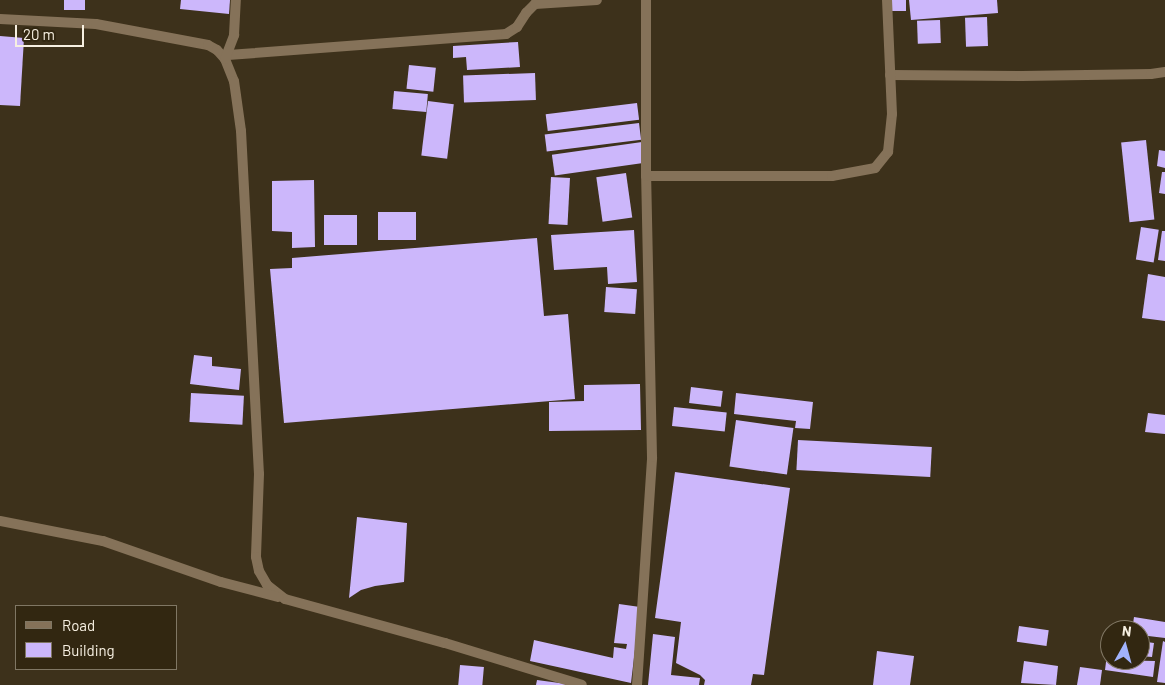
<!DOCTYPE html>
<html>
<head>
<meta charset="utf-8">
<style>
  body { margin:0 }
  #map { position:relative; width:1165px; height:685px; overflow:hidden; background:#3d311b; font-family:Barlow,sans-serif }
  div>[style] { position:absolute }
  [style*='--x'] { left:calc(var(--x)*1px); top:calc(var(--y)*1px); width:calc(var(--w)*1px); rotate:calc(var(--a)*1deg) }
  .building>* { inset:0; background:#ccb7fb; transform-origin:0 0 }
  .minor>* { height:10px; margin:-5px; padding:0 5px; transform-origin:5px; border-radius:5px; background:#857259 }
  span { translate:-50% -50%; white-space:nowrap; text-align:center; line-height:1.15; -webkit-text-stroke:5px #322711; paint-order:stroke }
  .legend { position:absolute; left:15px; top:605px; width:162px; height:65px; box-sizing:border-box; background:#322711; border:1px solid #807764; margin:0; padding:6px 9px; list-style:none; font-size:15px; color:#f6efe1 }
  .legend li { display:flex; align-items:center; gap:10px; height:25px }
  .legend b { width:25px; border:1px solid #807764 }
  .north { position:absolute; left:1100px; top:620px; width:50px; height:50px; box-sizing:border-box; background:#322711; border:1px solid #807764; border-radius:50%; rotate:7deg; font-size:14px; font-weight:700; line-height:20px; text-align:center; color:#f6efe1 }
  .north::after { content:''; display:block; margin:auto; width:18px; height:22px; background:#a1b3fd; clip-path:polygon(50% 0,100% 100%,50% 72%,0 100%) }
  .scale { position:absolute; left:15px; top:25px; width:69px; height:22px; box-sizing:border-box; border:2px solid #f6efe1; border-top:0; padding-left:6px; font-size:15px; line-height:18px; white-space:nowrap; color:#f6efe1; -webkit-text-stroke:4px #322711; paint-order:stroke }
</style>
</head>
<body>
<div id="map">
  <div class="building">
    <i style="left:64px;top:0;width:21px;height:10px"></i>
    <i style="clip-path:polygon(181px 0,230px 0,229px 14px,180px 9px)"></i>
    <i style="left:891px;top:0;width:15px;height:11px"></i>
    <i style="clip-path:polygon(909px 0,997px 0,998px 13px,911px 20px)"></i>
    <i style="left:987px;top:17px;width:29px;height:22px;rotate:88deg"></i>
    <i style="left:940px;top:20px;width:23px;height:23px;rotate:88deg"></i>
    <i style="clip-path:polygon(0 36px,24px 38px,20px 106px,0 105px)"></i>
    <i style="clip-path:polygon(518px 42px,520px 67px,467px 70px,466px 57px,453px 58px,453px 46px)"></i>
    <i style="left:409px;top:65px;width:27px;height:24px;rotate:6deg"></i>
    <i style="left:535px;top:73px;width:27px;height:72px;rotate:88deg"></i>
    <i style="left:394px;top:91px;width:34px;height:18px;rotate:5deg"></i>
    <i style="left:428px;top:101px;width:26px;height:55px;rotate:7deg"></i>
    <i style="left:637px;top:103px;width:17px;height:92px;rotate:83deg"></i>
    <i style="left:639px;top:123px;width:17px;height:95px;rotate:83deg"></i>
    <i style="left:1146px;top:140px;width:80px;height:25px;rotate:84deg"></i>
    <i style="left:642px;top:142px;width:21px;height:91px;rotate:82deg"></i>
    <i style="clip-path:polygon(1159px 150px,1165px 151px,1165px 168px,1157px 166px)"></i>
    <i style="clip-path:polygon(1162px 172px,1165px 172px,1165px 194px,1159px 193px)"></i>
    <i style="left:626px;top:173px;width:45px;height:30px;rotate:82deg"></i>
    <i style="left:551px;top:177px;width:19px;height:47px;rotate:3deg"></i>
    <i style="clip-path:polygon(314px 180px,315px 247px,292px 248px,292px 232px,272px 231px,272px 181px)"></i>
    <i style="left:378px;top:212px;width:38px;height:28px"></i>
    <i style="left:324px;top:215px;width:33px;height:30px"></i>
    <i style="left:1141px;top:227px;width:18px;height:33px;rotate:9deg"></i>
    <i style="clip-path:polygon(634px 230px,637px 282px,608px 284px,607px 267px,554px 270px,551px 235px)"></i>
    <i style="clip-path:polygon(1162px 231px,1165px 231px,1165px 261px,1158px 260px)"></i>
    <i style="clip-path:polygon(537px 238px,544px 316px,568px 314px,575px 399px,284px 423px,270px 269px,292px 268px,292px 258px)"></i>
    <i style="clip-path:polygon(1148px 274px,1165px 277px,1165px 321px,1142px 318px)"></i>
    <i style="left:606px;top:287px;width:31px;height:25px;rotate:4deg"></i>
    <i style="clip-path:polygon(194px 355px,212px 357px,212px 366px,241px 369px,239px 390px,190px 384px)"></i>
    <i style="clip-path:polygon(640px 384px,641px 430px,549px 431px,549px 402px,584px 401px,584px 385px)"></i>
    <i style="left:691px;top:387px;width:32px;height:16px;rotate:7deg"></i>
    <i style="left:191px;top:393px;width:53px;height:29px;rotate:3deg"></i>
    <i style="clip-path:polygon(736px 393px,813px 402px,810px 429px,795px 428px,796px 421px,734px 414px)"></i>
    <i style="left:674px;top:407px;width:53px;height:19px;rotate:6deg"></i>
    <i style="clip-path:polygon(1148px 413px,1165px 415px,1165px 434px,1145px 432px)"></i>
    <i style="left:736px;top:420px;width:58px;height:47px;rotate:8deg"></i>
    <i style="left:798px;top:440px;width:134px;height:30px;rotate:3deg"></i>
    <i style="clip-path:polygon(675px 472px,790px 488px,764px 675px,753px 674px,751px 685px,704px 685px,705px 680px,700px 675px,676px 663px,681px 622px,655px 618px)"></i>
    <i style="clip-path:polygon(357px 517px,407px 523px,404px 582px,375px 586px,361px 590px,349px 598px)"></i>
    <i style="clip-path:polygon(619px 604px,640px 607px,631px 683px,530px 661px,534px 640px,613px 658px,614px 647px,626px 649px,627px 644px,614px 643px)"></i>
    <i style="clip-path:polygon(1134px 617px,1165px 622px,1165px 638px,1140px 635px,1140px 630px,1132px 630px)"></i>
    <i style="left:1019px;top:626px;width:30px;height:16px;rotate:8deg"></i>
    <i style="clip-path:polygon(653px 634px,675px 637px,671px 675px,700px 678px,699px 685px,648px 685px)"></i>
    <i style="clip-path:polygon(1104px 636px,1110px 637px,1110px 652px,1102px 650px)"></i>
    <i style="clip-path:polygon(1140px 641px,1154px 643px,1152px 657px,1140px 656px)"></i>
    <i style="clip-path:polygon(1163px 641px,1165px 642px,1165px 683px,1157px 682px)"></i>
    <i style="clip-path:polygon(877px 651px,914px 656px,910px 685px,873px 685px)"></i>
    <i style="clip-path:polygon(1107px 654px,1110px 655px,1110px 660px,1155px 661px,1153px 677px,1105px 670px)"></i>
    <i style="clip-path:polygon(1024px 661px,1058px 666px,1056px 685px,1021px 683px)"></i>
    <i style="left:460px;top:665px;width:24px;height:20px;rotate:5deg"></i>
    <i style="clip-path:polygon(1080px 667px,1102px 670px,1100px 685px,1077px 685px)"></i>
    <i style="clip-path:polygon(537px 680px,567px 684px,567px 685px,536px 685px)"></i>
  </div>
  <div class="minor">
    <i style="--x:0;--y:19;--w:96;--a:3"></i>
    <i style="--x:96;--y:24;--w:114;--a:10.6"></i>
    <i style="--x:208;--y:45;--w:10;--a:29"></i>
    <i style="--x:217;--y:50;--w:12;--a:48"></i>
    <i style="--x:225;--y:59;--w:24;--a:68"></i>
    <i style="--x:234;--y:81;--w:50;--a:82"></i>
    <i style="--x:241;--y:131;--w:343;--a:87"></i>
    <i style="--x:259;--y:474;--w:83;--a:92.1"></i>
    <i style="--x:256;--y:557;--w:14;--a:78"></i>
    <i style="--x:259;--y:571;--w:16;--a:60"></i>
    <i style="--x:267;--y:585;--w:23;--a:38"></i>
    <i style="--x:285;--y:599;--w:166;--a:15.4"></i>
    <i style="--x:445;--y:643;--w:143;--a:17"></i>
    <i style="--x:228;--y:55;--w:279;--a:-4.3"></i>
    <i style="--x:506;--y:34;--w:13;--a:-32"></i>
    <i style="--x:517;--y:27;--w:17;--a:-57"></i>
    <i style="--x:526;--y:13;--w:13;--a:-45"></i>
    <i style="--x:535;--y:4;--w:62;--a:-3.7"></i>
    <i style="--x:225;--y:59;--w:26;--a:-69"></i>
    <i style="--x:234;--y:35;--w:35;--a:-87"></i>
    <i style="--x:890;--y:75;--w:132;--a:0.4"></i>
    <i style="--x:1022;--y:76;--w:129;--a:-0.9"></i>
    <i style="--x:1151;--y:74;--w:14;--a:-8"></i>
    <i style="--x:646;--y:176;--w:186;--a:0"></i>
    <i style="--x:832;--y:176;--w:44;--a:-10.5"></i>
    <i style="--x:875;--y:168;--w:21;--a:-51"></i>
    <i style="--x:888;--y:152;--w:38;--a:-84"></i>
    <i style="--x:892;--y:114;--w:114;--a:-92.5"></i>
    <i style="--x:0;--y:521;--w:105;--a:11"></i>
    <i style="--x:103;--y:541;--w:125;--a:19.2"></i>
    <i style="--x:221;--y:582;--w:59;--a:14.7"></i>
    <i style="--x:637;--y:685;--w:228;--a:-86.2"></i>
    <i style="--x:652;--y:457;--w:281;--a:-91.2"></i>
    <i style="--x:646;--y:176;--w:176;--a:-90"></i>
  </div>
  <ul class="legend">
  <li><b style="height:6px;background:#857259"></b>Road</li>
  <li><b style="height:14px;background:#ccb7fb"></b>Building</li>
  </ul>
  <div class="north">N</div>
  <div class="scale">20 m</div>
</div>
</body>
</html>
